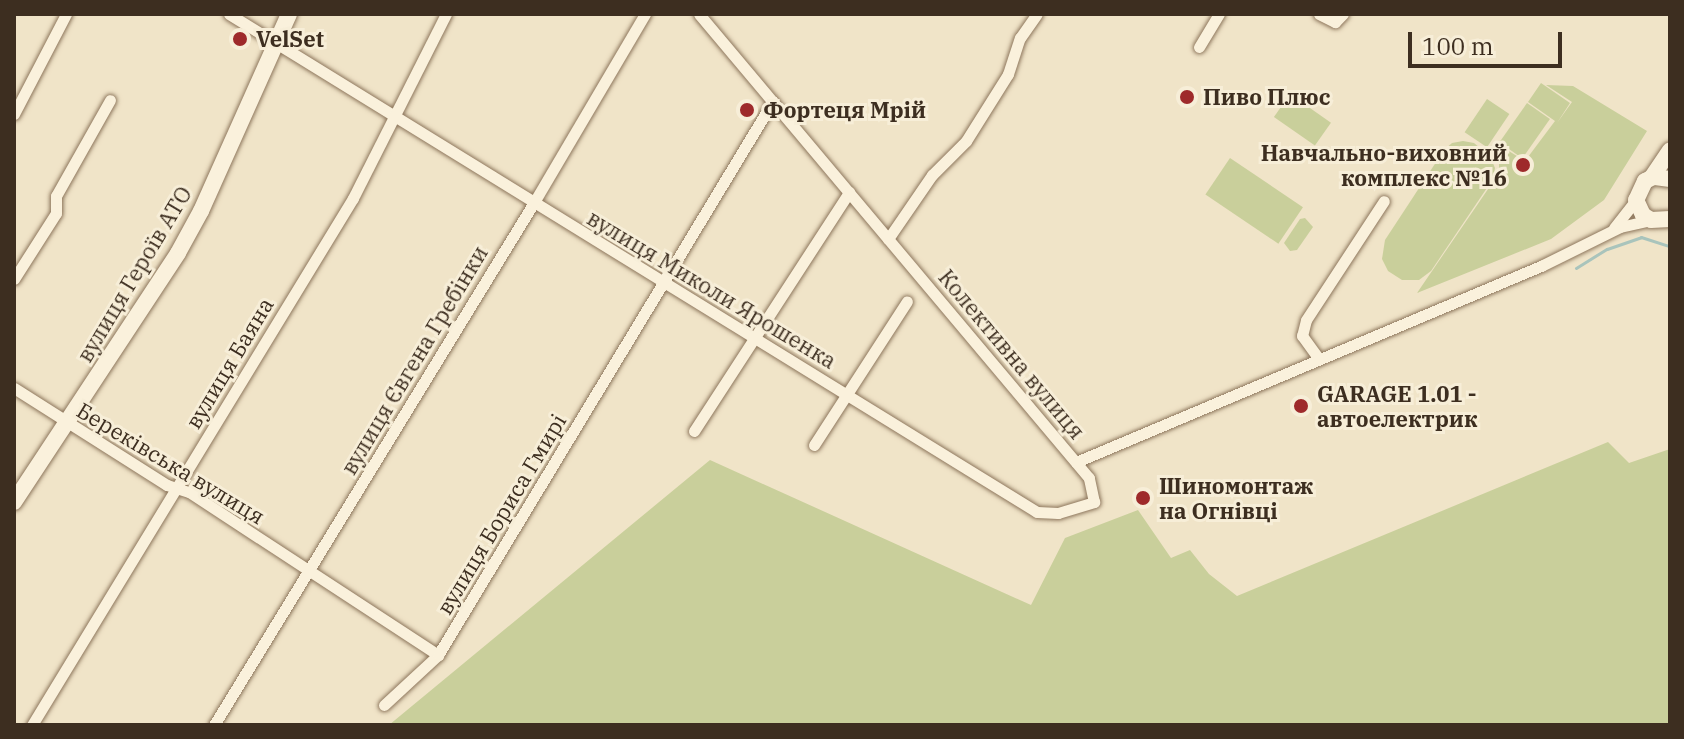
<!DOCTYPE html>
<html>
<head>
<meta charset="utf-8">
<style>
  body { margin:0 }
  #map { position:relative; width:1684px; height:739px; overflow:hidden; background:#f0e4c8; font-family:"IBM Plex Serif",serif }
  div>[style] { position:absolute }
  [style*='--x'] { left:calc(var(--x)*1px); top:calc(var(--y)*1px); width:calc(var(--w)*1px); rotate:calc(var(--a)*1deg) }
  .green>* { inset:0; background:#c9cf9b; transform-origin:0 0 }
  .stream>* { height:3px; margin:-1.5px; padding:0 1.5px; transform-origin:1.5px; border-radius:1.5px; background:#a9c4bc }
  .roads { filter:drop-shadow(0 0 2px #8d765c) drop-shadow(0 0 2px #8d765c) }
  .street>* { height:11px; margin:-5.5px; padding:0 5.5px; transform-origin:5.5px; border-radius:5.5px; background:#faf1dc }
  .secondary>* { height:16px; margin:-8px; padding:0 8px; transform-origin:8px; border-radius:8px; background:#faf1dc }
  .dots>* { width:22px; height:22px; translate:-50% -50%; box-sizing:border-box; border:4px solid #f7eed8; border-radius:50% }
  span { translate:-50% -50%; white-space:nowrap; text-align:center; line-height:1.15; -webkit-text-stroke:6px #f7eed8; paint-order:stroke }
  .poi-label { font-size:22px; color:#3d2e20; font-weight:700 }
  .left { translate:0 -50%; text-align:left }
  .right { translate:-100% -50%; text-align:right }
  .street-label { font-size:22px; color:#3d2e20 }
  .frame { position:absolute; inset:0; border:16px solid #3d2e20; pointer-events:none }
  .scale { position:absolute; left:1408px; top:32px; width:154px; height:36px; box-sizing:border-box; border:4px solid #3d2e20; border-top:0; padding-left:10px; font-size:24px; line-height:28px; white-space:nowrap; color:#3d2e20; -webkit-text-stroke:6px #f7eed8; paint-order:stroke }
</style>
</head>
<body>
<div id="map">
  <div class="green">
    <i style="clip-path:polygon(1541px 83px,1570px 103px,1557px 123px,1572px 102px,1546px 85px,1573px 86px,1647px 131px,1604px 200px,1551px 239px,1417px 293px,1499px 173px,1499px 145px,1525px 161px,1555px 121px,1528px 102px)"></i>
    <i style="left:1290px;top:94px;width:50px;height:28px;rotate:35deg"></i>
    <i style="left:1487px;top:99px;width:27px;height:40px;rotate:34deg"></i>
    <i style="left:1527px;top:103px;width:28px;height:48px;rotate:35deg"></i>
    <i style="clip-path:polygon(1463px 141px,1474px 143px,1490px 156px,1495px 168px,1493px 179px,1431px 271px,1419px 280px,1402px 280px,1388px 271px,1382px 259px,1385px 240px,1444px 150px,1452px 143px)"></i>
    <i style="left:1230px;top:158px;width:88px;height:44px;rotate:34deg"></i>
    <i style="clip-path:polygon(1305px 218px,1313px 227px,1297px 250px,1290px 251px,1284px 243px,1300px 219px)"></i>
    <i style="clip-path:polygon(1608px 442px,1629px 463px,1670px 449px,1670px 725px,389px 725px,710px 460px,1031px 605px,1065px 538px,1138px 510px,1171px 558px,1190px 550px,1209px 574px,1237px 596px)"></i>
  </div>
  <div class="stream">
    <i style="--x:1576;--y:268;--w:36;--a:-32"></i>
    <i style="--x:1607;--y:249;--w:36;--a:-19"></i>
    <i style="--x:1641;--y:237;--w:28;--a:18"></i>
  </div>
  <div class="roads">
    <div class="street">
      <i style="--x:229;--y:14;--w:949;--a:31.65"></i>
      <i style="--x:1037;--y:512;--w:21;--a:3"></i>
      <i style="--x:1058;--y:513;--w:38;--a:-17"></i>
      <i style="--x:1094;--y:502;--w:25;--a:-102"></i>
      <i style="--x:1089;--y:478;--w:606;--a:-130.05"></i>
      <i style="--x:1319;--y:14;--w:18;--a:27"></i>
      <i style="--x:1335;--y:22;--w:11;--a:-45"></i>
      <i style="--x:1199;--y:47;--w:39;--a:-59"></i>
      <i style="--x:14;--y:114;--w:113;--a:-62.5"></i>
      <i style="--x:1614;--y:228;--w:36;--a:-52"></i>
      <i style="--x:888;--y:239;--w:78;--a:-55.5"></i>
      <i style="--x:932;--y:175;--w:48;--a:-45"></i>
      <i style="--x:966;--y:141;--w:79;--a:-57.9"></i>
      <i style="--x:1008;--y:74;--w:38;--a:-72"></i>
      <i style="--x:1020;--y:38;--w:29;--a:-55"></i>
      <i style="--x:14;--y:279;--w:78;--a:-57.5"></i>
      <i style="--x:56;--y:213;--w:17;--a:-90"></i>
      <i style="--x:56;--y:196;--w:110;--a:-60.6"></i>
      <i style="--x:1319;--y:359;--w:29;--a:-126"></i>
      <i style="--x:1302;--y:336;--w:16;--a:-76"></i>
      <i style="--x:1306;--y:320;--w:142;--a:-56.8"></i>
      <i style="--x:14;--y:388;--w:181;--a:32.4"></i>
      <i style="--x:167;--y:485;--w:23;--a:18"></i>
      <i style="--x:189;--y:492;--w:298;--a:33.2"></i>
      <i style="--x:694;--y:431;--w:285;--a:-57"></i>
      <i style="--x:814;--y:445;--w:171;--a:-57.1"></i>
      <i style="--x:1076;--y:462;--w:505;--a:-22.86"></i>
      <i style="--x:1541;--y:266;--w:88;--a:-26.3"></i>
      <i style="--x:1620;--y:227;--w:31;--a:-13"></i>
      <i style="--x:384;--y:705;--w:74;--a:-42.8"></i>
      <i style="--x:438;--y:655;--w:647;--a:-58.84"></i>
      <i style="--x:32;--y:725;--w:617;--a:-58.65"></i>
      <i style="--x:353;--y:198;--w:206;--a:-63.2"></i>
      <i style="--x:214;--y:725;--w:611;--a:-58.52"></i>
      <i style="--x:533;--y:204;--w:221;--a:-59.5"></i>
    </div>
    <div class="secondary">
      <i style="--x:1652;--y:177;--w:32;--a:-56"></i>
      <i style="--x:1670;--y:179;--w:17;--a:-173"></i>
      <i style="--x:1653;--y:177;--w:9;--a:153"></i>
      <i style="--x:1645;--y:181;--w:21;--a:115"></i>
      <i style="--x:1636;--y:200;--w:17;--a:65"></i>
      <i style="--x:1643;--y:215;--w:9;--a:32"></i>
      <i style="--x:1651;--y:220;--w:19;--a:-3"></i>
      <i style="--x:14;--y:502;--w:298;--a:-56.6"></i>
      <i style="--x:178;--y:253;--w:48;--a:-61.3"></i>
      <i style="--x:201;--y:211;--w:216;--a:-65.9"></i>
    </div>
  </div>
  <div class="dots">
    <i style="left:240px;top:39px;background:#9e2a2b"></i>
    <i style="left:1187px;top:97px;background:#9e2a2b"></i>
    <i style="left:747px;top:110px;background:#9e2a2b"></i>
    <i style="left:1523px;top:165px;background:#9e2a2b"></i>
    <i style="left:1301px;top:406px;background:#9e2a2b"></i>
    <i style="left:1143px;top:498px;background:#9e2a2b"></i>
  </div>
  <div class="poi-label">
    <span class="left" style="left:256px;top:39px">VelSet</span>
    <span class="left" style="left:1203px;top:97px">Пиво Плюс</span>
    <span class="left" style="left:763px;top:110px">Фортеця Мрій</span>
    <span class="right" style="left:1507px;top:165px">Навчально-виховний<br>комплекс №16</span>
    <span class="left" style="left:1317px;top:406px">GARAGE 1.01 -<br>автоелектрик</span>
    <span class="left" style="left:1159px;top:498px">Шиномонтаж<br>на Огнівці</span>
  </div>
  <div class="street-label">
    <span style="left:134px;top:274px;rotate:-59deg">вулиця Героїв АТО</span>
    <span style="left:712px;top:289px;rotate:31deg">вулиця Миколи Ярошенка</span>
    <span style="left:1012px;top:354px;rotate:50deg">Колективна вулиця</span>
    <span style="left:414px;top:360px;rotate:-59deg">вулиця Євгена Гребінки</span>
    <span style="left:229px;top:363px;rotate:-59deg">вулиця Баяна</span>
    <span style="left:171px;top:463px;rotate:31deg">Береківська вулиця</span>
    <span style="left:501px;top:514px;rotate:-59deg">вулиця Бориса Гмирі</span>
  </div>
  <div class="frame"></div>
  <div class="scale">100 m</div>
</div>
</body>
</html>
